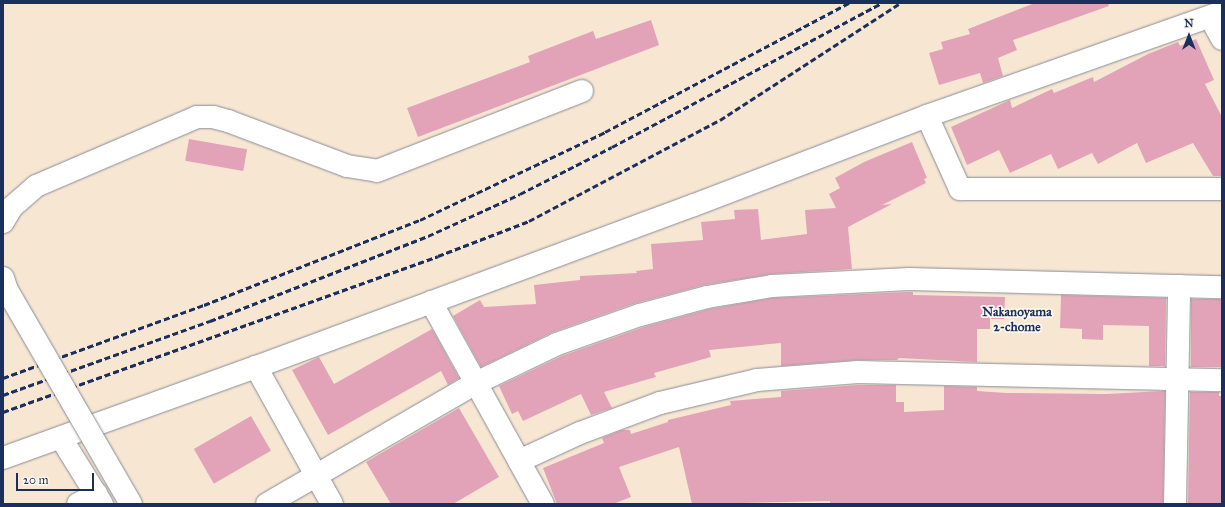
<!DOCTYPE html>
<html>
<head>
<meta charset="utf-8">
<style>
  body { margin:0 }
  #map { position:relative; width:1225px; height:507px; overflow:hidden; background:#f7e7d2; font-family:"IM FELL Great Primer",serif }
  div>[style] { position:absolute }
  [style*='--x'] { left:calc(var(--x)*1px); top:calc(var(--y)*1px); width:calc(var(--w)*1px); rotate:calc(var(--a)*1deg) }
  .building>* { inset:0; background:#e2a3b9; transform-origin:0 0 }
  .roads { filter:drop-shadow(0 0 1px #898b98) drop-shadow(0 0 1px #898b98) }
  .minor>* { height:22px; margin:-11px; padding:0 11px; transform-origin:11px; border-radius:11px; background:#fff }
  .rail>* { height:3px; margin-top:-1.5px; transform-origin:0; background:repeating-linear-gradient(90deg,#1b2f5e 0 6px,transparent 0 9px) }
  .bridges { filter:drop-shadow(0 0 1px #898b98) drop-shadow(0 0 1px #898b98) }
  .minor-bridge>* { height:22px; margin:-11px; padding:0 11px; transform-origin:11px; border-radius:11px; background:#fff }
  span { translate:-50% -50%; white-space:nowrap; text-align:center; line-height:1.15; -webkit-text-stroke:3.5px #fbf7ec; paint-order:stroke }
  .neighbourhood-label { font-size:13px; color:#1b2f5e; font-weight:700 }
  .frame { position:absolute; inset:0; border:4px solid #1b2f5e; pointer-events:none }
  .north { position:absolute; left:1169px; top:16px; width:40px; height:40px; -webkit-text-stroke:3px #fbf7ec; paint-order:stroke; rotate:0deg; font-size:11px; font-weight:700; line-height:16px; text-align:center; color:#1b2f5e }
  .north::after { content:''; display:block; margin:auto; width:14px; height:18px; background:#1b2f5e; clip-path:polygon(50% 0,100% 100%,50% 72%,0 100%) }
  .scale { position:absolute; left:16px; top:473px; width:78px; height:18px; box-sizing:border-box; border:2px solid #1b2f5e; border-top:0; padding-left:5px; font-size:12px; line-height:14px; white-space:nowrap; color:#1b2f5e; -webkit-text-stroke:3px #fbf7ec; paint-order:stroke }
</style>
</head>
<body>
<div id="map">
  <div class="building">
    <i style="clip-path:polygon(1035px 3px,1108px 3px,1109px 6px,1013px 40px,1017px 50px,998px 58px,1003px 76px,983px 83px,980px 73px,939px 85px,929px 53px,943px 49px,941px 42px,970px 34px,968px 29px)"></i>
    <i style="clip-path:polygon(651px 20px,659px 45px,418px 137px,407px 108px,530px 62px,528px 56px,593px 31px,596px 39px)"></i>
    <i style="clip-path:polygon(1196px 39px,1214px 80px,1205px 84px,1222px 117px,1222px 176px,1213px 176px,1193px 143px,1146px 163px,1137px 143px,1098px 164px,1092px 153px,1058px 169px,1051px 154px,1010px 173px,999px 150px,967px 165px,951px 127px,1010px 100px,1012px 108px,1052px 89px,1054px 93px,1093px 77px,1094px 82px,1148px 54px,1178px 42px,1180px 46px)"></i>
    <i style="left:189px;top:139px;width:59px;height:22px;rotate:10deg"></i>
    <i style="clip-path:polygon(912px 142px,927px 178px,924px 179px,926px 183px,882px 205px,892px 204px,848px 227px,852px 269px,771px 274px,704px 285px,636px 303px,553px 332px,481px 367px,453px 316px,480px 300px,484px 307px,536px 304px,534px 285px,580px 280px,580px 276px,637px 273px,636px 271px,653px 269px,651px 244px,703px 240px,701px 222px,735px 219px,734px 210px,758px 209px,761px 240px,807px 234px,805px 210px,836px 208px,829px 194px,840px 188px,835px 178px,864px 162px)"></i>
    <i style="clip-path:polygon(909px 292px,913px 292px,913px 295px,1005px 297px,1004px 319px,990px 319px,990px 329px,977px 329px,977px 362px,899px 358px,897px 360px,857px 360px,781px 366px,781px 343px,709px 350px,711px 357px,654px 373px,656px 377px,604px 392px,612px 408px,591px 415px,581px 394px,523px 421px,518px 411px,512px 414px,499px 386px,562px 356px,644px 327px,710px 309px,773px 298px)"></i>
    <i style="clip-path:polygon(1061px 295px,1166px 298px,1165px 366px,1149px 366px,1149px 326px,1103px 325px,1103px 340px,1082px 339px,1082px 329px,1060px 328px)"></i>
    <i style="left:1191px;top:299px;width:31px;height:68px"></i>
    <i style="clip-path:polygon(432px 329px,459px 378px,448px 385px,441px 371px,328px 435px,292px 370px,319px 357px,334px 384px)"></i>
    <i style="clip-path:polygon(858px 385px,896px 385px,896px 402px,904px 402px,904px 412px,944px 410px,944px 386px,977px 387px,977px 391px,1006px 393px,1106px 394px,1165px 391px,1163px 504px,830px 504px,830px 501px,692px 504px,679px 447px,619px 467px,631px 497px,613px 504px,557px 504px,543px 468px,604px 443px,602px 438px,622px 430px,630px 430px,631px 434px,668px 422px,668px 420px,731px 405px,730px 401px,781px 397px,781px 391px)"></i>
    <i style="clip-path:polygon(1190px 392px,1219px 392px,1219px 396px,1222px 396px,1222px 504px,1188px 504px)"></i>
    <i style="clip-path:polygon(459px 408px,499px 477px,453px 504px,391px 504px,366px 462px)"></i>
    <i style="left:251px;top:416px;width:40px;height:66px;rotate:60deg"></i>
  </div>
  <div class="roads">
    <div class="minor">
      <i style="--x:1210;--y:17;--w:25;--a:61"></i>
      <i style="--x:927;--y:116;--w:80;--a:65.7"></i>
      <i style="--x:960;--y:189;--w:262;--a:0"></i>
      <i style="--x:3;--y:222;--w:17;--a:-59"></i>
      <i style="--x:12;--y:207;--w:32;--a:-41"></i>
      <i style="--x:36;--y:186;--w:175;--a:-23.2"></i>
      <i style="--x:197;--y:117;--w:16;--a:0"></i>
      <i style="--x:213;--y:117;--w:16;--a:15"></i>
      <i style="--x:228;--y:121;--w:127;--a:20.7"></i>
      <i style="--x:347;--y:166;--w:30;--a:9"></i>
      <i style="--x:377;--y:171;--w:220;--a:-21.3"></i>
      <i style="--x:431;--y:302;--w:182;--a:61"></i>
      <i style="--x:519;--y:461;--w:67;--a:-24.7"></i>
      <i style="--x:580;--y:433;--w:85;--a:-20.6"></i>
      <i style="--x:660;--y:403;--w:100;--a:-13.3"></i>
      <i style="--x:757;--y:380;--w:101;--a:-4.5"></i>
      <i style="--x:858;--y:372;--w:364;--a:1.3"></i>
      <i style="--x:61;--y:438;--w:78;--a:58.2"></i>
      <i style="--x:3;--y:458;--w:269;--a:-19.8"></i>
      <i style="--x:519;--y:461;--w:49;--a:60.8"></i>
      <i style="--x:78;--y:504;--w:21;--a:-28"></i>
      <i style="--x:267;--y:504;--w:241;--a:-30.1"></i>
      <i style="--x:476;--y:383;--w:90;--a:-25.7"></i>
      <i style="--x:557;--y:344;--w:88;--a:-19.3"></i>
      <i style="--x:640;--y:315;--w:69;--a:-15"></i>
      <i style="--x:707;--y:297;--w:66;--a:-9.6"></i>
      <i style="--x:772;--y:286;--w:137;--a:-2.9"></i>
      <i style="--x:909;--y:279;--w:313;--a:1.5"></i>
      <i style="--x:332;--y:504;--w:157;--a:-119"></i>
      <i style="--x:256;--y:367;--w:467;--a:-20.3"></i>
      <i style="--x:694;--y:205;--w:249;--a:-20.9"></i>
      <i style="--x:927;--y:116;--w:313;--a:-19.4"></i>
      <i style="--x:1175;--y:504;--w:218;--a:-88.9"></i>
    </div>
  </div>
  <div class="rail">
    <i style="--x:3;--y:378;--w:214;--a:-20"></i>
    <i style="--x:204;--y:305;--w:232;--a:-21.5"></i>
    <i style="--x:420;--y:220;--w:205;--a:-25.4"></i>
    <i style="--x:605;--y:132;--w:276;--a:-27.9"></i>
    <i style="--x:3;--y:395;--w:220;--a:-19.7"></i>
    <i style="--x:210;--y:321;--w:234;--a:-21.3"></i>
    <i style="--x:428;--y:236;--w:101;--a:-24.5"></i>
    <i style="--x:520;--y:194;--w:103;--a:-27.1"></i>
    <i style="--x:612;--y:147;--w:306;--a:-28.1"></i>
    <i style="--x:3;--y:412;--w:462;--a:-19.7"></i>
    <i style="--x:438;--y:256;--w:97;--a:-21"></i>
    <i style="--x:529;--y:221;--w:216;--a:-27.9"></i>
    <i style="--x:720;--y:120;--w:215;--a:-33"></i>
  </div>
  <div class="bridges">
    <div class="minor-bridge">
      <i style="--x:3;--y:278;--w:13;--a:72"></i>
      <i style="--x:7;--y:290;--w:247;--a:59.9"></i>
    </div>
  </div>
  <div class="neighbourhood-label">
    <span style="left:1017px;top:320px">Nakanoyama<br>2-chome</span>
  </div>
  <div class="frame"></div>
  <div class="north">N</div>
  <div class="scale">20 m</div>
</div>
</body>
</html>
